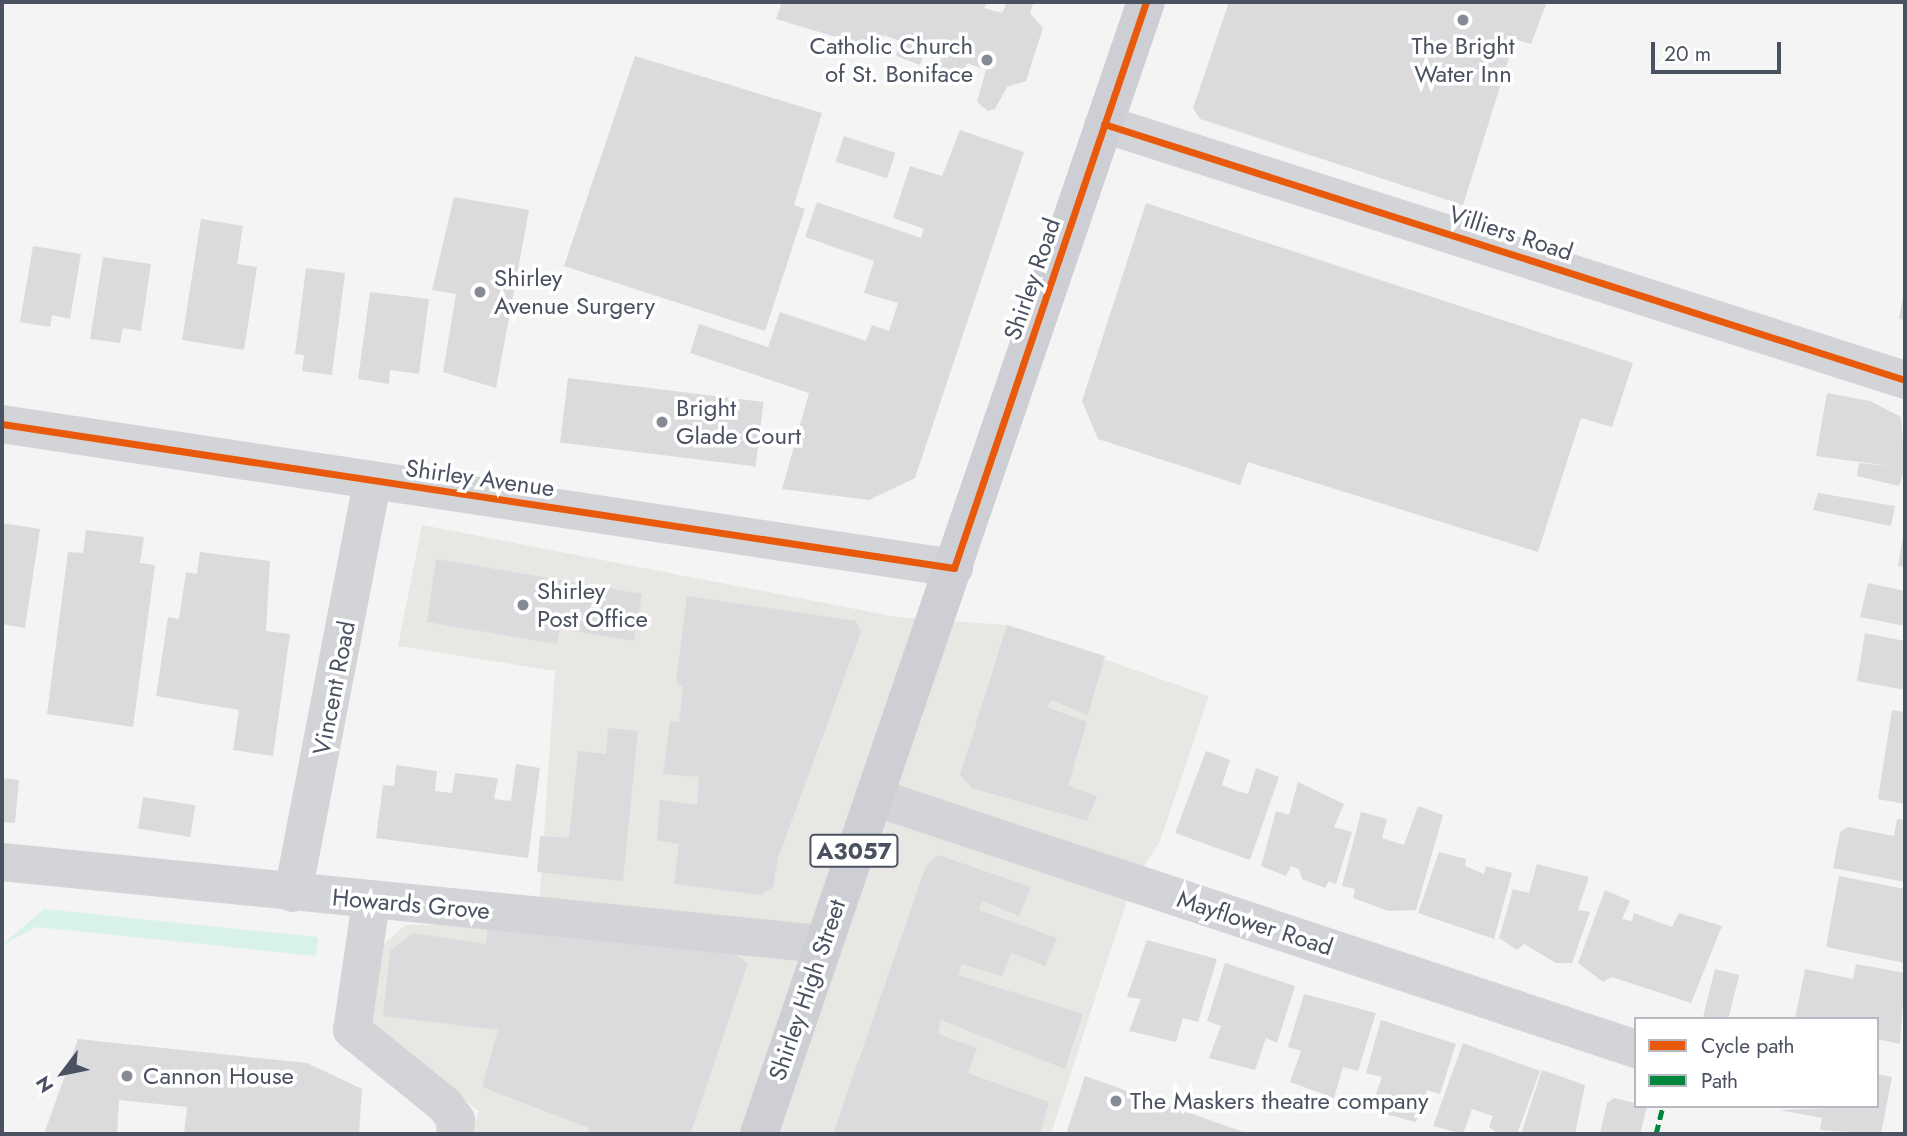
<!DOCTYPE html>
<html>
<head>
<meta charset="utf-8">
<style>
  body { margin:0 }
  #map { position:relative; width:1907px; height:1136px; overflow:hidden; background:#f4f4f4; font-family:Jost,sans-serif }
  div>[style] { position:absolute }
  [style*='--x'] { left:calc(var(--x)*1px); top:calc(var(--y)*1px); width:calc(var(--w)*1px); rotate:calc(var(--a)*1deg) }
  .commercial>* { inset:0; background:#e8e7e3 }
  .green>* { inset:0; background:#d9f2e8 }
  .building>* { inset:0; background:#dbdbdd; transform-origin:0 0 }
  .minor>* { height:38px; margin:-19px; padding:0 19px; transform-origin:19px; border-radius:19px; background:#d2d4d7 }
  .major>* { height:38px; margin:-19px; padding:0 19px; transform-origin:19px; border-radius:19px; background:#cdcfd4 }
  .quiet>* { height:5px; margin-top:-2.5px; transform-origin:0; background:repeating-linear-gradient(90deg,#00873e 0 10px,transparent 0 15px) }
  .cycleway>* { height:7px; margin:-3.5px; padding:0 3.5px; transform-origin:3.5px; border-radius:3.5px; background:#e8590c }
  .dots>* { width:19px; height:19px; translate:-50% -50%; box-sizing:border-box; border:4px solid #fff; border-radius:50% }
  span { translate:-50% -50%; white-space:nowrap; text-align:center; line-height:1.15; -webkit-text-stroke:7px #fff; paint-order:stroke }
  .shield-label span { padding:2px 5px; background:#fff; border:2px solid; border-radius:5px; -webkit-text-stroke-width:0 }
  .shield-label { font-size:23px; color:#4a5161; font-weight:700 }
  .poi-label { font-size:24px; color:#4a5161 }
  .right { translate:-100% -50%; text-align:right }
  .left { translate:0 -50%; text-align:left }
  .street-label { font-size:24px; color:#4a5161 }
  .frame { position:absolute; inset:0; border:4px solid #4a5161; pointer-events:none }
  .legend { position:absolute; left:1634px; top:1017px; width:245px; height:91px; box-sizing:border-box; background:#fff; border:2px solid #b7b9c0; margin:0; padding:9px 12px; list-style:none; font-size:21px; color:#4a5161 }
  .legend li { display:flex; align-items:center; gap:14px; height:35px }
  .legend b { width:35px; border:2px solid #b7b9c0 }
  .north { position:absolute; left:28px; top:1038px; width:70px; height:70px; -webkit-text-stroke:5px #fff; paint-order:stroke; rotate:238deg; font-size:19px; font-weight:700; line-height:28px; text-align:center; color:#4a5161 }
  .north::after { content:''; display:block; margin:auto; width:24px; height:32px; background:#4a5161; clip-path:polygon(50% 0,100% 100%,50% 72%,0 100%) }
  .scale { position:absolute; left:1651px; top:42px; width:130px; height:32px; box-sizing:border-box; border:4px solid #4a5161; border-top:0; padding-left:9px; font-size:21px; line-height:24px; white-space:nowrap; color:#4a5161; -webkit-text-stroke:5px #fff; paint-order:stroke }
</style>
</head>
<body>
<div id="map">
  <div class="commercial">
    <i style="clip-path:polygon(422px 525px,897px 617px,1007px 625px,1209px 696px,1160px 841px,1131px 888px,1051px 1134px,472px 1134px,479px 1111px,366px 1023px,383px 945px,405px 925px,538px 923px,555px 671px,398px 646px)"></i>
  </div>
  <div class="green">
    <i style="clip-path:polygon(44px 909px,318px 937px,316px 956px,37px 927px,2px 945px)"></i>
  </div>
  <div class="building">
    <i style="clip-path:polygon(782px 2px,987px 2px,984px 8px,1002px 13px,1007px 2px,1034px 2px,1030px 13px,1043px 28px,1026px 81px,1007px 87px,995px 109px,988px 111px,977px 102px,986px 70px,967px 63px,962px 79px,937px 70px,942px 55px,925px 49px,920px 65px,896px 56px,900px 41px,883px 35px,879px 50px,776px 19px)"></i>
    <i style="clip-path:polygon(1229px 2px,1547px 2px,1531px 44px,1515px 39px,1463px 205px,1200px 119px,1193px 108px)"></i>
    <i style="clip-path:polygon(635px 56px,822px 113px,794px 205px,805px 209px,765px 331px,564px 266px)"></i>
    <i style="clip-path:polygon(960px 130px,1024px 152px,915px 478px,869px 500px,782px 489px,809px 393px,690px 353px,699px 324px,768px 347px,780px 312px,866px 341px,872px 325px,889px 331px,898px 303px,864px 293px,874px 261px,805px 237px,817px 202px,921px 238px,924px 229px,893px 218px,910px 166px,942px 176px)"></i>
    <i style="left:844px;top:136px;width:54px;height:27px;rotate:18deg"></i>
    <i style="clip-path:polygon(454px 197px,529px 210px,496px 388px,443px 372px,456px 294px,432px 290px)"></i>
    <i style="clip-path:polygon(1146px 203px,1633px 363px,1612px 427px,1581px 418px,1538px 552px,1248px 462px,1240px 485px,1098px 439px,1082px 401px)"></i>
    <i style="clip-path:polygon(201px 219px,243px 226px,237px 264px,257px 267px,244px 350px,182px 340px)"></i>
    <i style="clip-path:polygon(33px 246px,81px 254px,70px 319px,52px 315px,50px 327px,20px 322px)"></i>
    <i style="clip-path:polygon(103px 257px,151px 264px,141px 331px,123px 328px,120px 343px,90px 339px)"></i>
    <i style="clip-path:polygon(306px 268px,345px 273px,332px 375px,302px 371px,304px 355px,295px 354px)"></i>
    <i style="clip-path:polygon(1904px 291px,1905px 291px,1905px 320px,1899px 319px)"></i>
    <i style="clip-path:polygon(370px 292px,429px 299px,419px 374px,390px 370px,389px 384px,358px 379px)"></i>
    <i style="left:568px;top:378px;width:197px;height:65px;rotate:7deg"></i>
    <i style="clip-path:polygon(1827px 393px,1870px 401px,1901px 417px,1905px 468px,1899px 486px,1857px 476px,1859px 463px,1896px 467px,1816px 456px)"></i>
    <i style="clip-path:polygon(1818px 493px,1895px 506px,1891px 526px,1813px 510px)"></i>
    <i style="clip-path:polygon(2px 523px,40px 529px,25px 628px,2px 624px)"></i>
    <i style="clip-path:polygon(86px 530px,144px 537px,140px 563px,155px 565px,133px 727px,47px 714px,68px 552px,83px 553px)"></i>
    <i style="clip-path:polygon(1904px 530px,1905px 530px,1905px 567px,1898px 566px)"></i>
    <i style="clip-path:polygon(200px 552px,270px 561px,266px 631px,290px 634px,273px 756px,233px 750px,239px 710px,156px 696px,168px 617px,179px 619px,186px 572px,197px 574px)"></i>
    <i style="clip-path:polygon(436px 559px,642px 594px,634px 641px,560px 629px,557px 644px,427px 622px)"></i>
    <i style="clip-path:polygon(1868px 583px,1905px 591px,1905px 626px,1860px 617px)"></i>
    <i style="clip-path:polygon(687px 596px,856px 621px,861px 632px,778px 858px,773px 887px,761px 895px,674px 884px,679px 844px,657px 840px,660px 800px,697px 805px,699px 777px,663px 774px,670px 721px,679px 722px,683px 688px,676px 681px)"></i>
    <i style="clip-path:polygon(1007px 625px,1105px 656px,1088px 715px,1051px 700px,1047px 707px,1087px 722px,1068px 786px,1097px 796px,1087px 821px,972px 788px,960px 775px)"></i>
    <i style="clip-path:polygon(1865px 633px,1905px 641px,1905px 690px,1857px 681px)"></i>
    <i style="clip-path:polygon(1892px 710px,1905px 712px,1905px 804px,1878px 799px)"></i>
    <i style="clip-path:polygon(608px 728px,638px 731px,623px 881px,537px 872px,540px 836px,569px 838px,578px 751px,606px 754px)"></i>
    <i style="clip-path:polygon(1206px 751px,1230px 760px,1222px 785px,1234px 790px,1248px 794px,1256px 768px,1279px 777px,1250px 860px,1175px 833px)"></i>
    <i style="clip-path:polygon(516px 764px,540px 768px,528px 858px,376px 838px,383px 785px,394px 786px,396px 765px,437px 771px,435px 791px,452px 793px,455px 773px,498px 778px,494px 799px,511px 801px)"></i>
    <i style="clip-path:polygon(2px 778px,19px 780px,15px 823px,2px 822px)"></i>
    <i style="clip-path:polygon(1298px 782px,1344px 804px,1334px 827px,1352px 832px,1336px 884px,1329px 881px,1325px 888px,1302px 879px,1299px 869px,1291px 866px,1286px 876px,1261px 866px,1276px 811px,1289px 815px)"></i>
    <i style="left:143px;top:797px;width:53px;height:32px;rotate:9deg"></i>
    <i style="clip-path:polygon(1418px 806px,1443px 815px,1416px 910px,1389px 911px,1353px 898px,1355px 889px,1342px 886px,1361px 812px,1387px 819px,1382px 838px,1404px 845px)"></i>
    <i style="clip-path:polygon(1897px 819px,1905px 820px,1905px 882px,1833px 868px,1840px 832px,1848px 827px,1894px 836px)"></i>
    <i style="clip-path:polygon(1439px 852px,1466px 859px,1465px 866px,1484px 874px,1486px 866px,1512px 873px,1494px 939px,1418px 913px)"></i>
    <i style="clip-path:polygon(938px 855px,1031px 887px,1019px 916px,982px 901px,979px 910px,1057px 938px,1045px 966px,1011px 953px,1002px 976px,962px 964px,958px 975px,1083px 1014px,1065px 1069px,941px 1020px,938px 1034px,977px 1048px,968px 1073px,1049px 1102px,1040px 1134px,833px 1134px,926px 866px)"></i>
    <i style="clip-path:polygon(1537px 864px,1589px 877px,1578px 910px,1590px 912px,1572px 963px,1556px 963px,1524px 944px,1517px 950px,1499px 938px,1513px 889px,1529px 893px)"></i>
    <i style="clip-path:polygon(1839px 876px,1905px 889px,1905px 963px,1826px 947px)"></i>
    <i style="clip-path:polygon(1605px 890px,1630px 901px,1622px 919px,1632px 921px,1634px 913px,1672px 927px,1679px 913px,1722px 926px,1691px 1003px,1612px 977px,1603px 982px,1578px 963px)"></i>
    <i style="clip-path:polygon(488px 926px,730px 952px,748px 963px,690px 1134px,587px 1134px,589px 1128px,482px 1087px,498px 1030px,383px 1016px,390px 951px,413px 933px,486px 944px)"></i>
    <i style="clip-path:polygon(1147px 940px,1217px 959px,1198px 1022px,1183px 1018px,1176px 1042px,1129px 1031px,1141px 999px,1127px 997px)"></i>
    <i style="clip-path:polygon(1225px 963px,1295px 986px,1277px 1043px,1266px 1038px,1255px 1070px,1209px 1058px,1221px 1026px,1207px 1021px)"></i>
    <i style="clip-path:polygon(1856px 964px,1905px 973px,1900px 1044px,1877px 1039px,1877px 1019px,1795px 1019px,1805px 969px,1853px 979px)"></i>
    <i style="left:1715px;top:969px;width:25px;height:49px;rotate:14deg"></i>
    <i style="clip-path:polygon(1304px 994px,1376px 1013px,1358px 1071px,1343px 1067px,1334px 1098px,1290px 1082px,1301px 1051px,1288px 1047px)"></i>
    <i style="clip-path:polygon(1381px 1020px,1456px 1044px,1440px 1094px,1427px 1090px,1416px 1122px,1370px 1110px,1382px 1077px,1366px 1073px)"></i>
    <i style="clip-path:polygon(78px 1039px,307px 1063px,362px 1089px,359px 1134px,184px 1134px,187px 1107px,119px 1100px,117px 1134px,44px 1134px)"></i>
    <i style="clip-path:polygon(1463px 1043px,1540px 1071px,1517px 1134px,1498px 1134px,1489px 1127px,1493px 1116px,1472px 1109px,1463px 1134px,1433px 1126px)"></i>
    <i style="clip-path:polygon(1542px 1070px,1585px 1085px,1575px 1134px,1521px 1134px)"></i>
    <i style="clip-path:polygon(1877px 1074px,1892px 1077px,1881px 1134px,1820px 1130px,1822px 1118px,1780px 1110px,1877px 1106px)"></i>
    <i style="clip-path:polygon(1085px 1076px,1249px 1134px,1066px 1134px)"></i>
    <i style="clip-path:polygon(1614px 1098px,1647px 1106px,1640px 1134px,1600px 1134px,1607px 1103px)"></i>
  </div>
  <div class="minor">
    <i style="--x:1104;--y:124;--w:841;--a:17.72"></i>
    <i style="--x:2;--y:424;--w:963;--a:8.6"></i>
    <i style="--x:874;--y:797;--w:803;--a:18.3"></i>
    <i style="--x:2;--y:862;--w:822;--a:5.72"></i>
    <i style="--x:293;--y:893;--w:419;--a:-79.1"></i>
    <i style="--x:371;--y:902;--w:129;--a:98.4"></i>
    <i style="--x:352;--y:1030;--w:119;--a:38.9"></i>
    <i style="--x:445;--y:1105;--w:19;--a:54"></i>
    <i style="--x:456;--y:1120;--w:14;--a:94"></i>
  </div>
  <div class="major">
    <i style="--x:759;--y:1134;--w:1196;--a:-71.13"></i>
  </div>
  <div class="quiet">
    <i style="--x:1656;--y:1134;--w:29;--a:-76"></i>
  </div>
  <div class="cycleway">
    <i style="--x:1104;--y:124;--w:841;--a:17.72"></i>
    <i style="--x:2;--y:424;--w:963;--a:8.6"></i>
    <i style="--x:954;--y:568;--w:598;--a:-71.26"></i>
  </div>
  <div class="dots">
    <i style="left:1463px;top:20px;background:#868a94"></i>
    <i style="left:987px;top:60px;background:#868a94"></i>
    <i style="left:480px;top:292px;background:#868a94"></i>
    <i style="left:662px;top:422px;background:#868a94"></i>
    <i style="left:523px;top:605px;background:#868a94"></i>
    <i style="left:127px;top:1076px;background:#868a94"></i>
    <i style="left:1116px;top:1101px;background:#868a94"></i>
  </div>
  <div class="shield-label">
    <span style="left:854px;top:851px">A3057</span>
  </div>
  <div class="poi-label">
    <span class="right" style="left:973px;top:60px">Catholic Church<br>of St. Boniface</span>
    <span style="left:1463px;top:60px">The Bright<br>Water Inn</span>
    <span class="left" style="left:494px;top:292px">Shirley<br>Avenue Surgery</span>
    <span class="left" style="left:676px;top:422px">Bright<br>Glade Court</span>
    <span class="left" style="left:537px;top:605px">Shirley<br>Post Office</span>
    <span class="left" style="left:143px;top:1076px">Cannon House</span>
    <span class="left" style="left:1130px;top:1101px">The Maskers theatre company</span>
  </div>
  <div class="street-label">
    <span style="left:1511px;top:233px;rotate:18deg">Villiers Road</span>
    <span style="left:1032px;top:279px;rotate:-71deg">Shirley Road</span>
    <span style="left:480px;top:478px;rotate:8deg">Shirley Avenue</span>
    <span style="left:334px;top:688px;rotate:-79deg">Vincent Road</span>
    <span style="left:411px;top:904px;rotate:5deg">Howards Grove</span>
    <span style="left:1255px;top:923px;rotate:18deg">Mayflower Road</span>
    <span style="left:807px;top:990px;rotate:-71deg">Shirley High Street</span>
  </div>
  <div class="frame"></div>
  <ul class="legend">
  <li><b style="height:9px;background:#e8590c"></b>Cycle path</li>
  <li><b style="height:9px;background:#00873e"></b>Path</li>
  </ul>
  <div class="north">N</div>
  <div class="scale">20 m</div>
</div>
</body>
</html>
